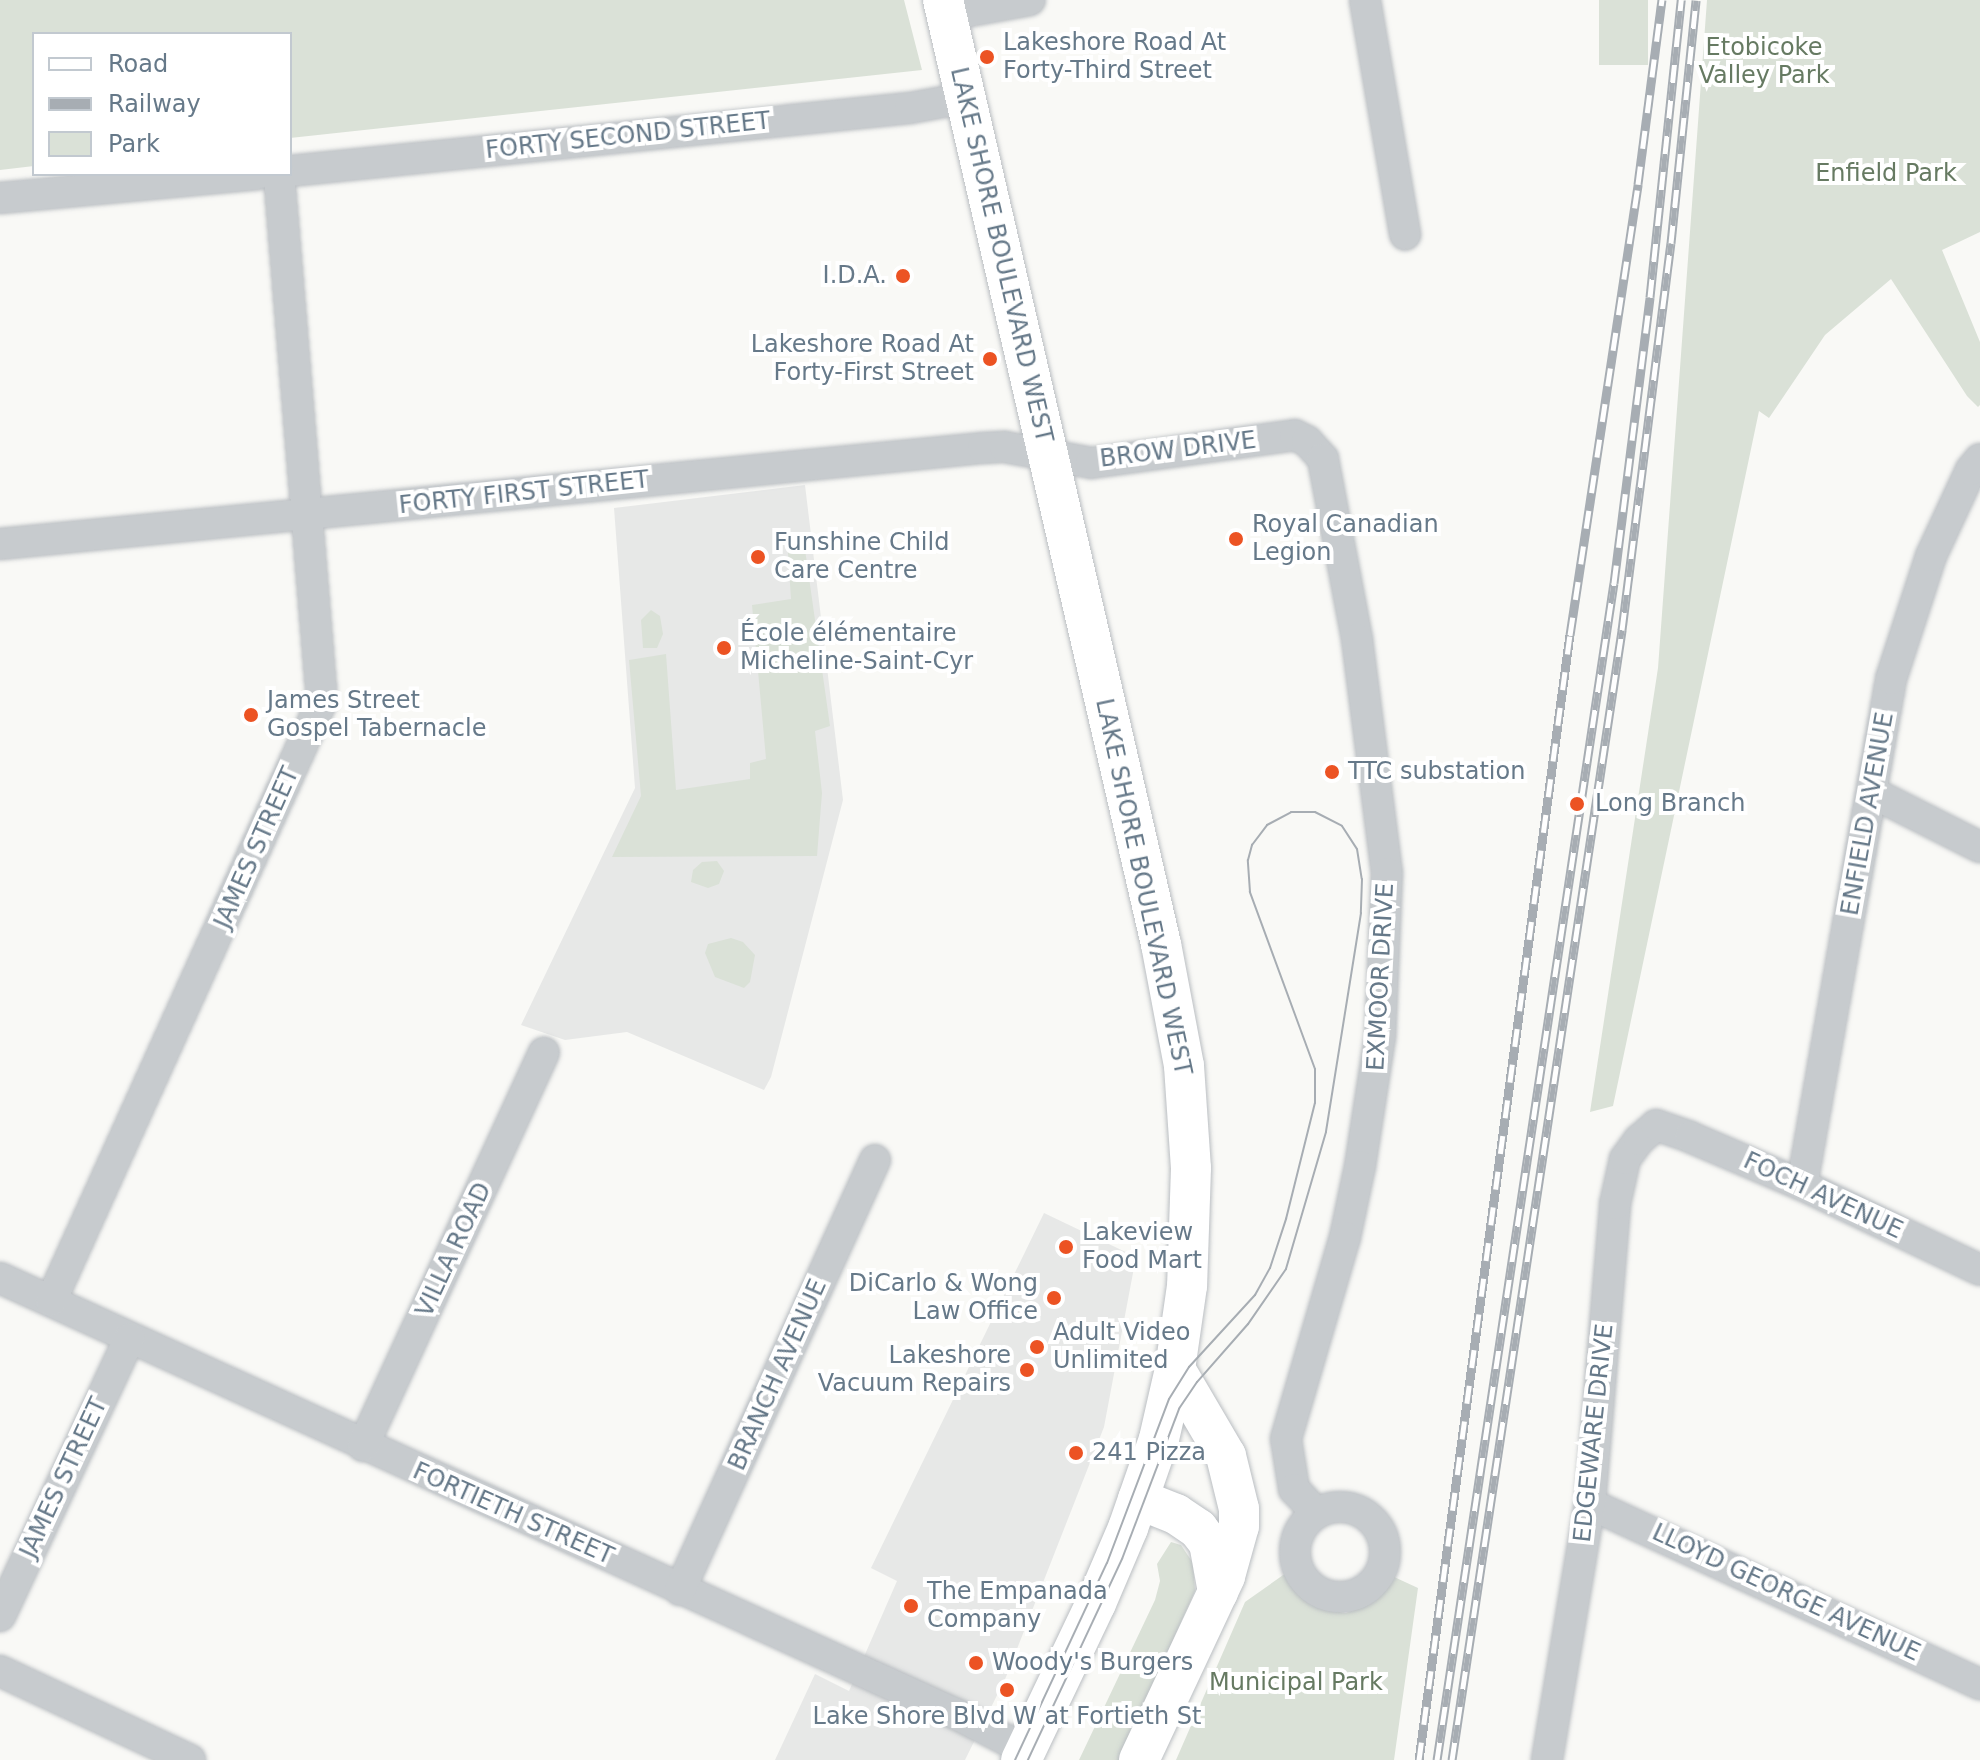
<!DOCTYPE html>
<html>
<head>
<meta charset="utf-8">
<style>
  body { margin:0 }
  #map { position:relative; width:1980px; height:1760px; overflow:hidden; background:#f9f9f6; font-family:"DejaVu Sans",sans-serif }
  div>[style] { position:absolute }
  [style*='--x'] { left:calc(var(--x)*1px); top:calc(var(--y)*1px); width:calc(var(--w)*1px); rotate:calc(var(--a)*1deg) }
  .built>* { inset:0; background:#e7e8e7 }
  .green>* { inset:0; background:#dae1d7; transform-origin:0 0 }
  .roads { filter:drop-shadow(0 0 2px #babec2) drop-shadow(0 0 2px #babec2) }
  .minor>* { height:30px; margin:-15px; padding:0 15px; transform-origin:15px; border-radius:15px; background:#c7cbce }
  .minor>.ring { margin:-15px; padding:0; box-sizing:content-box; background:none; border:30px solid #c7cbce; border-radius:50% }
  .major>* { height:40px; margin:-20px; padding:0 20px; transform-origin:20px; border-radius:20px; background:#fff }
  .tram>* { height:2px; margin:-1px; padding:0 1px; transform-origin:1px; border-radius:1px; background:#a7adb3 }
  .rail>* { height:9px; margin-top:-4.5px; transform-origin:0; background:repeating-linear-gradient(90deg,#fff 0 18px,#a7adb3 0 36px); box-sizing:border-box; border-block:2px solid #a7adb3 }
  .dots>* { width:22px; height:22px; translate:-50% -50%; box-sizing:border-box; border:4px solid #fff; border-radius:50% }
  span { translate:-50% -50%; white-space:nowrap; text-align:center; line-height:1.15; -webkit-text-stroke:8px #fff; paint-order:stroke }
  .poi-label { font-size:24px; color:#667989 }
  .left { translate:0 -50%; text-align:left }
  .right { translate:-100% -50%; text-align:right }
  .park-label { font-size:24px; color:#667a62 }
  .street-label { font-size:24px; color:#667989 }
  .legend { position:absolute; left:32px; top:32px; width:260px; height:144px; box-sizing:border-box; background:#fff; border:2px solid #c2c9d0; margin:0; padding:10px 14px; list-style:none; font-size:24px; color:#667989 }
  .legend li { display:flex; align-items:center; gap:16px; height:40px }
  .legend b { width:40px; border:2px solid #c2c9d0 }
</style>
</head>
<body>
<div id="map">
  <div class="built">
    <i style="clip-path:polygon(805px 485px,843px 800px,771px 1077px,764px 1090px,627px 1032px,565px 1040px,521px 1025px,635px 788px,614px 508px)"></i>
    <i style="clip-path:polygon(1044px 1213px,1136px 1257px,1104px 1427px,1006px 1677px,965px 1760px,775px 1760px,815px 1674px,849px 1691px,897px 1581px,871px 1568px)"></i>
  </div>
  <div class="green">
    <i style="clip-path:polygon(0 0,904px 0,922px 70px,290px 138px,290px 34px,34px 34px,34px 166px,0 170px)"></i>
    <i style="left:1599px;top:0;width:49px;height:65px"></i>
    <i style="clip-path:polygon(1707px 0,1980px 0,1980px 232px,1942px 250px,1980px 342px,1980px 405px,1978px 407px,1967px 396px,1891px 279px,1825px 335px,1769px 418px,1759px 411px,1613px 1106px,1590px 1112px,1658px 668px)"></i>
    <i style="clip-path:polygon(803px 535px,830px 726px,815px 731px,822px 793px,817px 856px,612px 857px,641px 796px,629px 660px,666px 654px,676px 790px,750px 779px,750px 763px,766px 759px,752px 605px,791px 599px,787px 538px)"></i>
    <i style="clip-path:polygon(651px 610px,660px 616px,663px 634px,657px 648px,643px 648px,641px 620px)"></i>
    <i style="clip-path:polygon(717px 861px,724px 871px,719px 884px,708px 888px,691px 882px,693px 870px,702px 862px)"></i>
    <i style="clip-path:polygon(731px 938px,743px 942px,755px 955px,750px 982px,744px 988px,715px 977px,705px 953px,708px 944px)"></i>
    <i style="clip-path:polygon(1171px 1542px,1181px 1545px,1193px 1563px,1195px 1591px,1119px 1760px,1079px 1760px,1155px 1600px,1160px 1581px,1157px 1564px)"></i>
    <i style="clip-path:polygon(1286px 1573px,1308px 1602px,1325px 1610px,1346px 1613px,1365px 1606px,1382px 1593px,1392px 1576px,1418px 1588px,1394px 1760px,1176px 1760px,1245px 1602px)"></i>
  </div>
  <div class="roads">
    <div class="minor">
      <i style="--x:1365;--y:0;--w:238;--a:80.3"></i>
      <i style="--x:947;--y:15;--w:84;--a:-10.2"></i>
      <i style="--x:290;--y:171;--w:623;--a:-5.8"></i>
      <i style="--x:910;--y:108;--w:56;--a:-10.3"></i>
      <i style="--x:0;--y:198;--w:259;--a:-5.3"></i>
      <i style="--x:0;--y:544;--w:988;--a:-5.58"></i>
      <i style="--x:983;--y:448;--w:22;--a:-3"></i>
      <i style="--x:1005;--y:447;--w:87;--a:10.5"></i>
      <i style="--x:1091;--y:463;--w:206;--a:-7.8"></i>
      <i style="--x:1295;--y:435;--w:13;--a:27"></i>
      <i style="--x:1307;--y:441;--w:24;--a:48"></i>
      <i style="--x:1323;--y:459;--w:183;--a:79.3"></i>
      <i style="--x:1357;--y:639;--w:236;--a:82.7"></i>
      <i style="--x:1387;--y:873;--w:164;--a:92.4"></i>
      <i style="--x:1380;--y:1037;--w:131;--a:98.8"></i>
      <i style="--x:1360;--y:1166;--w:73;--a:101.9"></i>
      <i style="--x:1345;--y:1237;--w:210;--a:106.3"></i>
      <i style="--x:1286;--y:1439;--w:51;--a:80.9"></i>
      <i style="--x:1294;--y:1489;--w:33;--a:47"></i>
      <i style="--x:1873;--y:793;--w:120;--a:26.8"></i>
      <i style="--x:1802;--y:1185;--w:514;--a:-80.02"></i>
      <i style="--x:1891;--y:679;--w:129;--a:-72"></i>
      <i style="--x:1931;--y:556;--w:95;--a:-65.1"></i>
      <i style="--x:1971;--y:470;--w:14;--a:-51"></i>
      <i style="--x:0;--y:1278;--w:1053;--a:24.52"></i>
      <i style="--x:958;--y:1715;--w:76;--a:27.2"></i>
      <i style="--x:51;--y:1301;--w:658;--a:-65.69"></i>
      <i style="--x:322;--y:701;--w:529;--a:-94.66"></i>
      <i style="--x:363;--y:1446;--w:433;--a:-65.3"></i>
      <i style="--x:1590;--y:1504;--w:430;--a:24.8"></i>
      <i class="ring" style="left:1295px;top:1507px;width:60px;height:60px"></i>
      <i style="--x:680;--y:1590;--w:472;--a:-65.6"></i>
      <i style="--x:0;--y:1616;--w:306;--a:-65"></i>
      <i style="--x:0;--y:1671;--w:210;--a:25.1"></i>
      <i style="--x:1547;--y:1760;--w:260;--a:-80.5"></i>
      <i style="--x:1590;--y:1504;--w:301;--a:-85.2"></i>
      <i style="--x:1615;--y:1204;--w:46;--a:-77.5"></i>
      <i style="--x:1625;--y:1159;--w:24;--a:-54"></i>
      <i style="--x:1639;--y:1140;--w:23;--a:-41"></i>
      <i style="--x:1656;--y:1125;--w:36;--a:19"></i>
      <i style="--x:1690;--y:1137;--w:122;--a:23.2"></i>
      <i style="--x:1802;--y:1185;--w:197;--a:25.5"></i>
    </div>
    <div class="major">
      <i style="--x:943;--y:0;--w:969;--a:77"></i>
      <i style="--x:1161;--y:944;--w:124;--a:79.3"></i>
      <i style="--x:1184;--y:1066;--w:102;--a:86.1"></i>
      <i style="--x:1191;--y:1168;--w:118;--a:91.9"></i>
      <i style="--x:1187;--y:1286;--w:84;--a:98.2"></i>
      <i style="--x:1175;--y:1369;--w:72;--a:102.9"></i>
      <i style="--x:1159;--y:1439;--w:94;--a:109.2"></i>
      <i style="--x:1128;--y:1528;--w:82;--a:113.1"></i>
      <i style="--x:1096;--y:1603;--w:174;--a:115.5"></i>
      <i style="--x:1138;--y:1499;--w:41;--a:21.5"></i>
      <i style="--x:1176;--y:1514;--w:27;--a:34"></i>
      <i style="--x:1198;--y:1529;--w:18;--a:52"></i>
      <i style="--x:1209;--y:1543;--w:50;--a:79.6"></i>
      <i style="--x:1139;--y:1760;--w:203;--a:-64.9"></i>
      <i style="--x:1225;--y:1576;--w:52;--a:-74.4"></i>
      <i style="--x:1239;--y:1526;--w:17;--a:-90"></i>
      <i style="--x:1239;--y:1509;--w:55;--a:-103.8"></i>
      <i style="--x:1226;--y:1456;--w:101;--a:-120.4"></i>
    </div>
  </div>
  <div class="tram">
    <i style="--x:1015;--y:1760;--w:217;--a:-65"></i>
    <i style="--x:1107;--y:1563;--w:175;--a:-69.3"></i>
    <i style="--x:1169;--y:1399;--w:38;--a:-58"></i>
    <i style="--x:1189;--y:1367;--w:98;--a:-47.5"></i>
    <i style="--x:1255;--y:1295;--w:31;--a:-61"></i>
    <i style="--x:1270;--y:1268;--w:52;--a:-71.9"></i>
    <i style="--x:1286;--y:1219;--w:120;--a:-76"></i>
    <i style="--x:1315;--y:1103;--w:34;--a:-90"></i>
    <i style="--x:1315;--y:1069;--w:189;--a:-110.2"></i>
    <i style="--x:1250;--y:892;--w:32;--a:-94"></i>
    <i style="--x:1248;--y:860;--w:16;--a:-75"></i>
    <i style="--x:1252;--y:845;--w:25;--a:-53"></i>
    <i style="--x:1267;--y:825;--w:27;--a:-28"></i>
    <i style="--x:1291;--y:812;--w:24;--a:0"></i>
    <i style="--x:1315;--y:812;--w:30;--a:27"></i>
    <i style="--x:1342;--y:826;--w:27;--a:57"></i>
    <i style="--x:1357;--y:849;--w:30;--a:81"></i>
    <i style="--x:1362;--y:879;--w:34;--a:92"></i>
    <i style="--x:1361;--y:913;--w:222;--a:99.1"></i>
    <i style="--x:1326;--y:1132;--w:143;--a:106.3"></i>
    <i style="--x:1286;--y:1269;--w:67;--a:124.6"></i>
    <i style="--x:1248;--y:1324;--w:77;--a:131.3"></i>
    <i style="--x:1197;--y:1382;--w:32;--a:124"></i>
    <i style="--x:1179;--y:1409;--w:160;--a:110.8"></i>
    <i style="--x:1122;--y:1559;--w:222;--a:115.1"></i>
  </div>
  <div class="rail">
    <i style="--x:1419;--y:1760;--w:1135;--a:-82.36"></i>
    <i style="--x:1570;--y:635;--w:456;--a:-81.4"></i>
    <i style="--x:1638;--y:184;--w:186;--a:-82.6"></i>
    <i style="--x:1437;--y:1760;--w:1190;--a:-81.45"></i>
    <i style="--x:1614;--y:583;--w:288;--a:-82.8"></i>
    <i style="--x:1650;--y:297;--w:299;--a:-84"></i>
    <i style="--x:1452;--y:1760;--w:1143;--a:-81.44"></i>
    <i style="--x:1622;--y:630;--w:390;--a:-82.8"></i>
    <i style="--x:1671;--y:243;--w:244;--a:-84.1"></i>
  </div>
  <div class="dots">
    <i style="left:987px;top:57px;background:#ec5323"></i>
    <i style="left:903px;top:276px;background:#ec5323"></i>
    <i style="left:990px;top:359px;background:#ec5323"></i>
    <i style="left:1236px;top:539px;background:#ec5323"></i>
    <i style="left:758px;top:557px;background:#ec5323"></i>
    <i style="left:724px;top:648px;background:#ec5323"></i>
    <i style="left:251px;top:715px;background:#ec5323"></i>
    <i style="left:1332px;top:772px;background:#ec5323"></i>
    <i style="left:1577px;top:804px;background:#ec5323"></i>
    <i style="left:1066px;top:1247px;background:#ec5323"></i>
    <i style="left:1054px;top:1298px;background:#ec5323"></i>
    <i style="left:1037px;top:1347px;background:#ec5323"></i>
    <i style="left:1027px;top:1370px;background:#ec5323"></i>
    <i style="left:1076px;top:1453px;background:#ec5323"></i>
    <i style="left:911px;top:1606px;background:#ec5323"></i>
    <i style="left:976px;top:1663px;background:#ec5323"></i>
    <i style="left:1007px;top:1690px;background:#ec5323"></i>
  </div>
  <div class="poi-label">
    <span class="left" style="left:1003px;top:57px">Lakeshore Road At<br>Forty-Third Street</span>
    <span class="right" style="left:887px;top:276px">I.D.A.</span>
    <span class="right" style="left:974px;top:359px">Lakeshore Road At<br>Forty-First Street</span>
    <span class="left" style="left:1252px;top:539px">Royal Canadian<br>Legion</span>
    <span class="left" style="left:774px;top:557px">Funshine Child<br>Care Centre</span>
    <span class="left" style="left:740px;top:648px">École élémentaire<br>Micheline-Saint-Cyr</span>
    <span class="left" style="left:267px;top:715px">James Street<br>Gospel Tabernacle</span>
    <span class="left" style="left:1348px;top:772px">TTC substation</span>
    <span class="left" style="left:1595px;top:804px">Long Branch</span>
    <span class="left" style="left:1082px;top:1247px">Lakeview<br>Food Mart</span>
    <span class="right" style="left:1038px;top:1298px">DiCarlo &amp; Wong<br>Law Office</span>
    <span class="left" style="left:1053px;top:1347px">Adult Video<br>Unlimited</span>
    <span class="right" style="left:1011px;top:1370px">Lakeshore<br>Vacuum Repairs</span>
    <span class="left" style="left:1092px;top:1453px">241 Pizza</span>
    <span class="left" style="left:927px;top:1606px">The Empanada<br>Company</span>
    <span class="left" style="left:992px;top:1663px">Woody's Burgers</span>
    <span style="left:1007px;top:1717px">Lake Shore Blvd W at Fortieth St</span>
  </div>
  <div class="park-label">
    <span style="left:1764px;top:62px">Etobicoke<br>Valley Park</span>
    <span style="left:1886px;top:174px">Enfield Park</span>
    <span style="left:1296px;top:1683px">Municipal Park</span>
  </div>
  <div class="street-label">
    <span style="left:628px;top:136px;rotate:-6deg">FORTY SECOND STREET</span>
    <span style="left:1001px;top:255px;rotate:77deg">LAKE SHORE BOULEVARD WEST</span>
    <span style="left:1178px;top:450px;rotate:-7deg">BROW DRIVE</span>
    <span style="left:524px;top:493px;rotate:-6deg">FORTY FIRST STREET</span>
    <span style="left:1868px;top:814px;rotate:-80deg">ENFIELD AVENUE</span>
    <span style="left:257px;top:848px;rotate:-66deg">JAMES STREET</span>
    <span style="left:1143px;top:887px;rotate:78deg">LAKE SHORE BOULEVARD WEST</span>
    <span style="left:1381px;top:977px;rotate:-87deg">EXMOOR DRIVE</span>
    <span style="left:1823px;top:1196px;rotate:25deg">FOCH AVENUE</span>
    <span style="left:454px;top:1250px;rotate:-65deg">VILLA ROAD</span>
    <span style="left:778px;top:1375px;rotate:-66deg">BRANCH AVENUE</span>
    <span style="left:1594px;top:1433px;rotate:-84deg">EDGEWARE DRIVE</span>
    <span style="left:64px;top:1478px;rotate:-65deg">JAMES STREET</span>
    <span style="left:513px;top:1514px;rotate:24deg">FORTIETH STREET</span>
    <span style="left:1786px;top:1593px;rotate:25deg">LLOYD GEORGE AVENUE</span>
  </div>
  <ul class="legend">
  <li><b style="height:10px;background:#fff"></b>Road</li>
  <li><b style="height:10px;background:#a7adb3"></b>Railway</li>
  <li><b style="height:22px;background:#dae1d7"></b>Park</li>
  </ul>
</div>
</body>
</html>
